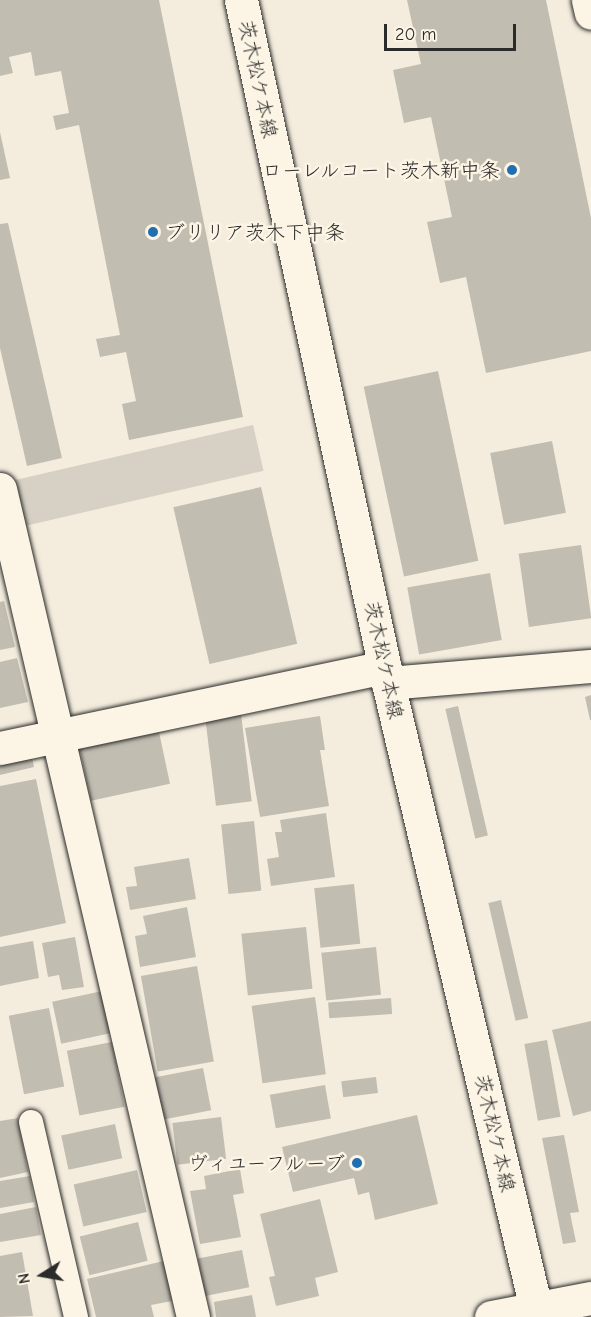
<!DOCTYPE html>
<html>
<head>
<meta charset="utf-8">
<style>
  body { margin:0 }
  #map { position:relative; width:591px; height:1317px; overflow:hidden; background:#f4edde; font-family:"Comic Neue","Klee One",sans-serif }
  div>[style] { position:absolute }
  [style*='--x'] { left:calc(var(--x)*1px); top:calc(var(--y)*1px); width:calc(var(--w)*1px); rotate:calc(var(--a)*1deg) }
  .green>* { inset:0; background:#d6d1c4; transform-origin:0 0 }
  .building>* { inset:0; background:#c2bdb1; transform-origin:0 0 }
  .roads { filter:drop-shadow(0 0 2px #2b2b2b) drop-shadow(0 0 2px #2b2b2b) }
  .lane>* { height:24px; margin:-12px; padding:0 12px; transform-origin:12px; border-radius:12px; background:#fcf5e5 }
  .street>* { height:33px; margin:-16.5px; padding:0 16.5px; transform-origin:16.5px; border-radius:16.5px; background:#fcf5e5 }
  .secondary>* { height:33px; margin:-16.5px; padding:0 16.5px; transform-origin:16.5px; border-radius:16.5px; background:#fcf5e5 }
  .dots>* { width:16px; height:16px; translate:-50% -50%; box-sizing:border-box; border:3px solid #fcf5e5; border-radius:50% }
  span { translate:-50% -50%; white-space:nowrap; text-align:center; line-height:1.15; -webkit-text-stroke:5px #fcf5e5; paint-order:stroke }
  .street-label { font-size:20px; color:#2b2b2b }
  .poi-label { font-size:20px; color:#2b2b2b }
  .right { translate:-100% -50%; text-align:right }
  .left { translate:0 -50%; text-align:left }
  .north { position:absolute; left:12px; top:1245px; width:60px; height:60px; -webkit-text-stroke:4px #fcf5e5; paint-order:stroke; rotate:259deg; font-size:16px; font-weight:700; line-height:24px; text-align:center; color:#2b2b2b }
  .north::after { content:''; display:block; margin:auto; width:21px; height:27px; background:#2b2b2b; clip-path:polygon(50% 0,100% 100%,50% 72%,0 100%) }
  .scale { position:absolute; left:384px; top:24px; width:132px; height:27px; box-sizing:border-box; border:3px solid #2b2b2b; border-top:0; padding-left:8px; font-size:18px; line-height:21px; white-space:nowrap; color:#2b2b2b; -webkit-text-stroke:4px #fcf5e5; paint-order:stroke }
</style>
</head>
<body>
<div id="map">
  <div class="green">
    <i style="left:253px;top:425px;width:47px;height:244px;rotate:77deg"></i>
  </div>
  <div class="building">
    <i style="clip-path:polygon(0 0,159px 0,243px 417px,129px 440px,122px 404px,136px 401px,126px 352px,100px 357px,96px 339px,120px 335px,79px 125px,56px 130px,53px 116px,69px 113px,61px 71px,35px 76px,31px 52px,9px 57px,13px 73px,0 76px)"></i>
    <i style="clip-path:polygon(407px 0,546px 0,591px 218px,591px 351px,486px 373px,466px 277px,440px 283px,427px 222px,452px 217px,431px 117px,404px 123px,393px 70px,421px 64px)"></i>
    <i style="clip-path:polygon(0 132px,10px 178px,0 180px)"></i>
    <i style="clip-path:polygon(8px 223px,62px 458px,27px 466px,0 348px,0 224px)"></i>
    <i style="left:438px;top:371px;width:194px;height:76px;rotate:78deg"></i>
    <i style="left:552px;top:441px;width:73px;height:63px;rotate:79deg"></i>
    <i style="left:261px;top:487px;width:161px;height:90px;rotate:77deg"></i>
    <i style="left:581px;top:545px;width:74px;height:63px;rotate:82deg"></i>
    <i style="left:490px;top:573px;width:68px;height:84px;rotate:80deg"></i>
    <i style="clip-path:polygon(4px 601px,15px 647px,0 650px,0 602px)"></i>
    <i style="clip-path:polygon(17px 658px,28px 702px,0 708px,0 662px)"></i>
    <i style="clip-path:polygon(591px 695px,591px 720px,590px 720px,585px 697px)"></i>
    <i style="left:458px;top:706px;width:133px;height:13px;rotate:77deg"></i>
    <i style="left:241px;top:714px;width:88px;height:36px;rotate:83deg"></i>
    <i style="clip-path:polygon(320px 716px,325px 750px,320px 750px,329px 806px,260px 817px,245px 728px)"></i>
    <i style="left:159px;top:732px;width:53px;height:81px;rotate:78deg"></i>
    <i style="clip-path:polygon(30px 748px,34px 767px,0 775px,0 755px)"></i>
    <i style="clip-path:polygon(36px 779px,66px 923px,0 937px,0 786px)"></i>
    <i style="clip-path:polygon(326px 813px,335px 877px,271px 886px,267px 859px,279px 857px,275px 832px,282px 832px,280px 820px)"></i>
    <i style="left:254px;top:821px;width:70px;height:33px;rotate:84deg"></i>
    <i style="clip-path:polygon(189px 858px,196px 899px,130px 910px,126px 887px,137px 886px,134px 867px)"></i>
    <i style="left:354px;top:884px;width:60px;height:40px;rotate:84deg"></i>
    <i style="left:501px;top:900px;width:121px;height:13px;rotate:77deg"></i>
    <i style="clip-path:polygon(187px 907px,196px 957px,140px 967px,135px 936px,147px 934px,143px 916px)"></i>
    <i style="left:306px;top:927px;width:62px;height:65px;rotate:84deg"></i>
    <i style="clip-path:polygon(75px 937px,84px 987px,62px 990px,59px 975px,48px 977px,42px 943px)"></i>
    <i style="clip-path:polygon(33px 941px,39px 978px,0 986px,0 947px)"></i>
    <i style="left:376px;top:947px;width:48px;height:55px;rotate:84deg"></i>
    <i style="left:197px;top:966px;width:97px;height:57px;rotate:80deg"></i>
    <i style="left:107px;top:990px;width:43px;height:56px;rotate:78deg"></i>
    <i style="left:315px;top:997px;width:78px;height:64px;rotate:82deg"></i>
    <i style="left:391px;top:998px;width:16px;height:63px;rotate:86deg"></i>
    <i style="left:49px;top:1008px;width:80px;height:41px;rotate:79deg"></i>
    <i style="clip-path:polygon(591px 1021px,591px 1111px,573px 1116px,552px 1030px)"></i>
    <i style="left:547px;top:1040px;width:78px;height:23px;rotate:80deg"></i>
    <i style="left:112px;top:1042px;width:66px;height:46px;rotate:79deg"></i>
    <i style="left:203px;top:1068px;width:43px;height:51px;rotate:79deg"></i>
    <i style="left:376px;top:1077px;width:16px;height:35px;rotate:83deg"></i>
    <i style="left:325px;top:1085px;width:34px;height:56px;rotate:80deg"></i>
    <i style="clip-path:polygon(417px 1115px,438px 1204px,375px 1220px,369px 1192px,358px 1195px,354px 1178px,293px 1192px,282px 1147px)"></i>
    <i style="left:221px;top:1117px;width:42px;height:49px;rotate:83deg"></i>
    <i style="clip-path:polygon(18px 1118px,28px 1172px,0 1178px,0 1121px)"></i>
    <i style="left:115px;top:1124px;width:35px;height:55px;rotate:78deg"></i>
    <i style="clip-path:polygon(564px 1135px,579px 1212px,570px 1213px,576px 1242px,563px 1244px,542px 1138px)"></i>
    <i style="clip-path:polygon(240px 1169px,244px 1193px,233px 1195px,241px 1237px,200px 1244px,190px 1191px,206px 1189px,204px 1176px)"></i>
    <i style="left:137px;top:1170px;width:43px;height:65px;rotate:77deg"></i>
    <i style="clip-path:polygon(30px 1176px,34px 1202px,0 1208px,0 1181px)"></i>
    <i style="clip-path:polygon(320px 1199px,338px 1272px,315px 1278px,319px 1296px,276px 1306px,269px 1277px,275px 1276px,260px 1214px)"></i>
    <i style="clip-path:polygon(36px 1207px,41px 1235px,0 1242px,0 1214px)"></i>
    <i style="left:138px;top:1222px;width:40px;height:60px;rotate:76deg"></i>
    <i style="left:242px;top:1250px;width:38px;height:45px;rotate:79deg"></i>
    <i style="clip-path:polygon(22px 1252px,33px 1316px,0 1317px,0 1256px)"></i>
    <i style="clip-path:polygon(168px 1260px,177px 1300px,151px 1305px,154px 1317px,96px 1317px,87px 1279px)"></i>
    <i style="clip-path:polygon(252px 1295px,256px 1317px,216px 1317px,214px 1302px)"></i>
  </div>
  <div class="roads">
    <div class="lane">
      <i style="--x:31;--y:1122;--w:200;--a:77"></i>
    </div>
    <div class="street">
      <i style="--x:588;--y:0;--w:13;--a:77"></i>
      <i style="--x:0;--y:489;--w:850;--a:76.88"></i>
      <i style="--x:388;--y:683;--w:204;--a:-4.8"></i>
      <i style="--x:0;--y:748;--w:393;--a:-11.9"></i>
      <i style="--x:491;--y:1317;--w:102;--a:-10.8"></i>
    </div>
    <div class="secondary">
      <i style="--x:241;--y:0;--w:699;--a:77.85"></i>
      <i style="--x:388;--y:683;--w:652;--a:76.69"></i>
    </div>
  </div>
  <div class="dots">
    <i style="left:512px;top:170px;background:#1f6fb2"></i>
    <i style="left:153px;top:232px;background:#1f6fb2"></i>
    <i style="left:357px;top:1163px;background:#1f6fb2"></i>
  </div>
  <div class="street-label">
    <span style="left:258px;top:79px;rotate:78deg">茨木松ケ本線</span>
    <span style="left:384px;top:660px;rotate:78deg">茨木松ケ本線</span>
    <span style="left:495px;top:1133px;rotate:77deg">茨木松ケ本線</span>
  </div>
  <div class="poi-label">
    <span class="right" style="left:500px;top:170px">ローレルコート茨木新中条</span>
    <span class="left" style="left:165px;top:232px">ブリリア茨木下中条</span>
    <span class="right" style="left:345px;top:1163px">ヴィユーフルーブ</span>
  </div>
  <div class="north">N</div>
  <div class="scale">20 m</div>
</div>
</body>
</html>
